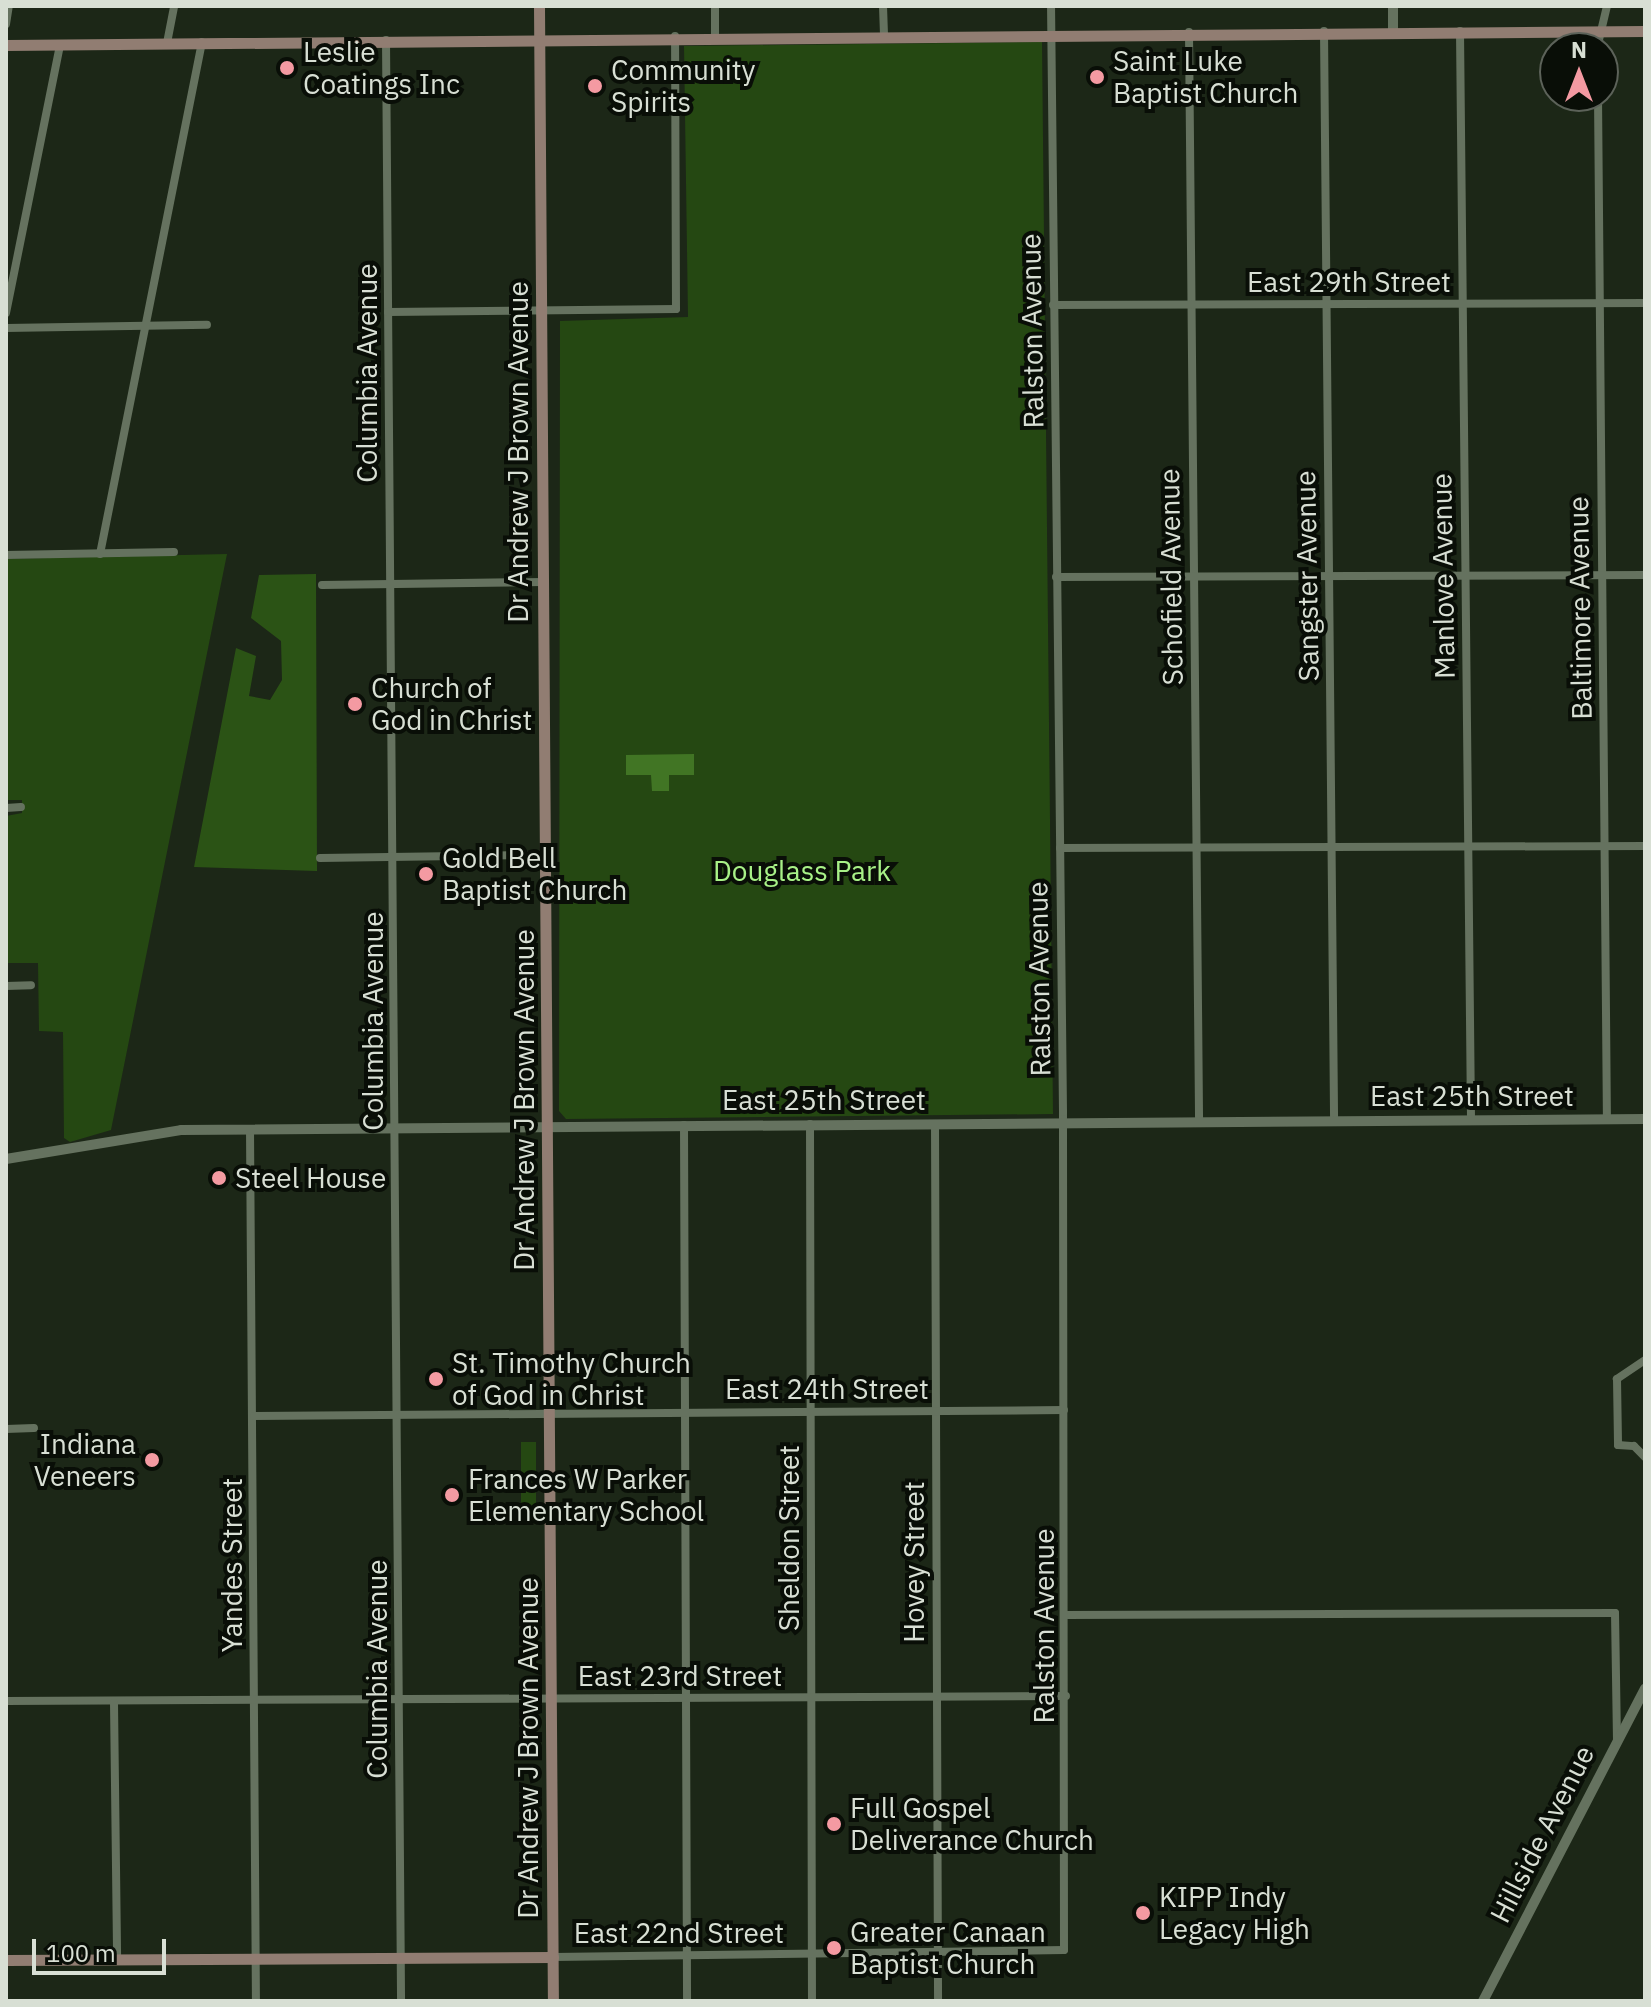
<!DOCTYPE html>
<html>
<head>
<meta charset="utf-8">
<style>
  body { margin:0 }
  #map { position:relative; width:1651px; height:2007px; overflow:hidden; background:#1c2717; font-family:"IBM Plex Sans",sans-serif }
  div>[style] { position:absolute }
  [style*='--x'] { left:calc(var(--x)*1px); top:calc(var(--y)*1px); width:calc(var(--w)*1px); rotate:calc(var(--a)*1deg) }
  .green>* { inset:0; background:#254812; transform-origin:0 0 }
  .forest>* { inset:0; background:#2b5315 }
  .water>* { inset:0; background:#417524 }
  .minor>* { height:8px; margin:-4px; padding:0 4px; transform-origin:4px; border-radius:4px; background:#65725f }
  .tertiary>* { height:10px; margin:-5px; padding:0 5px; transform-origin:5px; border-radius:5px; background:#65725f }
  .secondary>* { height:11px; margin:-5.5px; padding:0 5.5px; transform-origin:5.5px; border-radius:5.5px; background:#917d72 }
  .dots>* { width:22px; height:22px; translate:-50% -50%; box-sizing:border-box; border:4px solid #090e07; border-radius:50% }
  span { translate:-50% -50%; white-space:nowrap; text-align:center; line-height:1.15; -webkit-text-stroke:8px #090e07; paint-order:stroke }
  .poi-label { font-size:28px; color:#d8dfd4 }
  .left { translate:0 -50%; text-align:left }
  .right { translate:-100% -50%; text-align:right }
  .street-label { font-size:28px; color:#d8dfd4 }
  .park-label { font-size:28px; color:#a8f187 }
  .frame { position:absolute; inset:0; border:8px solid #d8dfd4; pointer-events:none }
  .north { position:absolute; left:1539px; top:32px; width:80px; height:80px; box-sizing:border-box; background:#090e07; border:2px solid #5c6259; border-radius:50%; rotate:0deg; font-size:22px; font-weight:700; line-height:32px; text-align:center; color:#d8dfd4 }
  .north::after { content:''; display:block; margin:auto; width:28px; height:36px; background:#f49aa2; clip-path:polygon(50% 0,100% 100%,50% 72%,0 100%) }
  .scale { position:absolute; left:32px; top:1939px; width:134px; height:36px; box-sizing:border-box; border:4px solid #d8dfd4; border-top:0; padding-left:10px; font-size:24px; line-height:28px; white-space:nowrap; color:#d8dfd4; -webkit-text-stroke:6px #090e07; paint-order:stroke }
</style>
</head>
<body>
<div id="map">
  <div class="green">
    <i style="clip-path:polygon(1042px 42px,1053px 1114px,566px 1119px,559px 1111px,560px 321px,688px 317px,684px 46px)"></i>
    <i style="clip-path:polygon(227px 554px,111px 1130px,70px 1142px,64px 1138px,63px 1032px,39px 1031px,38px 963px,6px 963px,6px 816px,22px 813px,22px 800px,6px 800px,6px 559px)"></i>
    <i style="left:521px;top:1442px;width:15px;height:72px"></i>
  </div>
  <div class="forest">
    <i style="clip-path:polygon(316px 574px,317px 871px,194px 867px,236px 648px,256px 656px,249px 696px,270px 700px,282px 680px,281px 641px,251px 618px,259px 575px)"></i>
  </div>
  <div class="water">
    <i style="clip-path:polygon(694px 754px,694px 775px,669px 775px,669px 791px,652px 791px,651px 775px,626px 775px,626px 755px)"></i>
  </div>
  <div class="minor">
    <i style="--x:883;--y:6;--w:28;--a:88"></i>
    <i style="--x:6;--y:24;--w:18;--a:-81"></i>
    <i style="--x:1324;--y:31;--w:1090;--a:89.47"></i>
    <i style="--x:1460;--y:31;--w:1088;--a:89.42"></i>
    <i style="--x:1189;--y:32;--w:1090;--a:89.47"></i>
    <i style="--x:715;--y:36;--w:30;--a:-90"></i>
    <i style="--x:386;--y:40;--w:1961;--a:89.56"></i>
    <i style="--x:167;--y:43;--w:38;--a:-79"></i>
    <i style="--x:1597;--y:48;--w:43;--a:-76.6"></i>
    <i style="--x:1598;--y:96;--w:1023;--a:89.5"></i>
    <i style="--x:1053;--y:305;--w:592;--a:-0.19"></i>
    <i style="--x:388;--y:312;--w:288;--a:-0.6"></i>
    <i style="--x:676;--y:309;--w:273;--a:-90.2"></i>
    <i style="--x:6;--y:313;--w:273;--a:-78.6"></i>
    <i style="--x:6;--y:328;--w:201;--a:-0.9"></i>
    <i style="--x:100;--y:554;--w:522;--a:-78.73"></i>
    <i style="--x:6;--y:555;--w:168;--a:-1"></i>
    <i style="--x:1056;--y:577;--w:589;--a:-0.19"></i>
    <i style="--x:322;--y:585;--w:221;--a:-0.8"></i>
    <i style="--x:6;--y:808;--w:15;--a:-4"></i>
    <i style="--x:1060;--y:848;--w:585;--a:-0.2"></i>
    <i style="--x:320;--y:858;--w:226;--a:-0.8"></i>
    <i style="--x:6;--y:986;--w:25;--a:-2"></i>
    <i style="--x:810;--y:1124;--w:877;--a:89.87"></i>
    <i style="--x:935;--y:1124;--w:877;--a:89.8"></i>
    <i style="--x:684;--y:1125;--w:876;--a:89.8"></i>
    <i style="--x:250;--y:1129;--w:872;--a:89.61"></i>
    <i style="--x:1645;--y:1360;--w:34;--a:146"></i>
    <i style="--x:1617;--y:1379;--w:66;--a:89.1"></i>
    <i style="--x:1618;--y:1445;--w:16;--a:4"></i>
    <i style="--x:1634;--y:1446;--w:16;--a:45"></i>
    <i style="--x:254;--y:1416;--w:810;--a:-0.42"></i>
    <i style="--x:6;--y:1429;--w:28;--a:-2"></i>
    <i style="--x:1066;--y:1615;--w:549;--a:-0.21"></i>
    <i style="--x:1615;--y:1613;--w:128;--a:89.1"></i>
    <i style="--x:6;--y:1701;--w:1060;--a:-0.27"></i>
    <i style="--x:114;--y:1703;--w:256;--a:89.3"></i>
    <i style="--x:553;--y:1957;--w:511;--a:-0.78"></i>
    <i style="--x:1064;--y:1950;--w:838;--a:-90.07"></i>
    <i style="--x:1063;--y:1112;--w:1106;--a:-90.62"></i>
  </div>
  <div class="tertiary">
    <i style="--x:1393;--y:6;--w:25;--a:90"></i>
    <i style="--x:6;--y:1159;--w:177;--a:-9.4"></i>
    <i style="--x:181;--y:1130;--w:1464;--a:-0.43"></i>
    <i style="--x:1483;--y:2001;--w:352;--a:-62.6"></i>
  </div>
  <div class="secondary">
    <i style="--x:539;--y:6;--w:1995;--a:89.6"></i>
    <i style="--x:6;--y:45;--w:1639;--a:-0.49"></i>
    <i style="--x:6;--y:1960;--w:547;--a:-0.31"></i>
  </div>
  <div class="dots">
    <i style="left:287px;top:68px;background:#f49aa2"></i>
    <i style="left:1097px;top:77px;background:#f49aa2"></i>
    <i style="left:595px;top:86px;background:#f49aa2"></i>
    <i style="left:355px;top:704px;background:#f49aa2"></i>
    <i style="left:426px;top:874px;background:#f49aa2"></i>
    <i style="left:219px;top:1178px;background:#f49aa2"></i>
    <i style="left:436px;top:1379px;background:#f49aa2"></i>
    <i style="left:152px;top:1460px;background:#f49aa2"></i>
    <i style="left:452px;top:1495px;background:#f49aa2"></i>
    <i style="left:834px;top:1824px;background:#f49aa2"></i>
    <i style="left:1143px;top:1913px;background:#f49aa2"></i>
    <i style="left:834px;top:1948px;background:#f49aa2"></i>
  </div>
  <div class="poi-label">
    <span class="left" style="left:303px;top:68px">Leslie<br>Coatings Inc</span>
    <span class="left" style="left:1113px;top:77px">Saint Luke<br>Baptist Church</span>
    <span class="left" style="left:611px;top:86px">Community<br>Spirits</span>
    <span class="left" style="left:371px;top:704px">Church of<br>God in Christ</span>
    <span class="left" style="left:442px;top:874px">Gold Bell<br>Baptist Church</span>
    <span class="left" style="left:235px;top:1178px">Steel House</span>
    <span class="left" style="left:452px;top:1379px">St. Timothy Church<br>of God in Christ</span>
    <span class="right" style="left:136px;top:1460px">Indiana<br>Veneers</span>
    <span class="left" style="left:468px;top:1495px">Frances W Parker<br>Elementary School</span>
    <span class="left" style="left:850px;top:1824px">Full Gospel<br>Deliverance Church</span>
    <span class="left" style="left:1159px;top:1913px">KIPP Indy<br>Legacy High</span>
    <span class="left" style="left:850px;top:1948px">Greater Canaan<br>Baptist Church</span>
  </div>
  <div class="street-label">
    <span style="left:1349px;top:282px">East 29th Street</span>
    <span style="left:1032px;top:331px;rotate:-91deg">Ralston Avenue</span>
    <span style="left:367px;top:373px;rotate:-90deg">Columbia Avenue</span>
    <span style="left:518px;top:452px;rotate:-90deg">Dr Andrew J Brown Avenue</span>
    <span style="left:1307px;top:576px;rotate:-91deg">Sangster Avenue</span>
    <span style="left:1443px;top:576px;rotate:-91deg">Manlove Avenue</span>
    <span style="left:1171px;top:577px;rotate:-91deg">Schofield Avenue</span>
    <span style="left:1580px;top:608px;rotate:-91deg">Baltimore Avenue</span>
    <span style="left:1039px;top:979px;rotate:-91deg">Ralston Avenue</span>
    <span style="left:373px;top:1021px;rotate:-90deg">Columbia Avenue</span>
    <span style="left:1472px;top:1096px">East 25th Street</span>
    <span style="left:524px;top:1100px;rotate:-90deg">Dr Andrew J Brown Avenue</span>
    <span style="left:824px;top:1100px">East 25th Street</span>
    <span style="left:827px;top:1389px">East 24th Street</span>
    <span style="left:789px;top:1538px;rotate:-90deg">Sheldon Street</span>
    <span style="left:914px;top:1562px;rotate:-90deg">Hovey Street</span>
    <span style="left:232px;top:1565px;rotate:-90deg">Yandes Street</span>
    <span style="left:1044px;top:1626px;rotate:-90deg">Ralston Avenue</span>
    <span style="left:377px;top:1669px;rotate:-90deg">Columbia Avenue</span>
    <span style="left:680px;top:1676px">East 23rd Street</span>
    <span style="left:528px;top:1748px;rotate:-90deg">Dr Andrew J Brown Avenue</span>
    <span style="left:1542px;top:1834px;rotate:-63deg">Hillside Avenue</span>
    <span style="left:679px;top:1933px">East 22nd Street</span>
  </div>
  <div class="park-label">
    <span style="left:802px;top:871px">Douglass Park</span>
  </div>
  <div class="frame"></div>
  <div class="north">N</div>
  <div class="scale">100 m</div>
</div>
</body>
</html>
